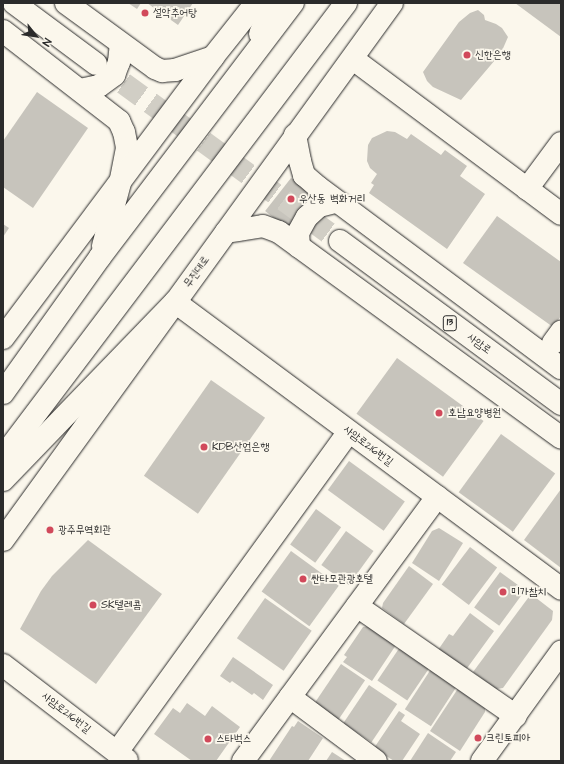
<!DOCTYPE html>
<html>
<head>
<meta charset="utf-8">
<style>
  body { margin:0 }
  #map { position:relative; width:564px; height:764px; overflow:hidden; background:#fbf7ec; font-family:"Architects Daughter","Poor Story",sans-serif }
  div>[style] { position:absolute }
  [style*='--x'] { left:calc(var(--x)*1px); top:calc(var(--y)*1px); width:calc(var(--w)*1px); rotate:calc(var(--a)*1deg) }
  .building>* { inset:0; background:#c7c4bc; transform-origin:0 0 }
  .major-tunnel>* { height:22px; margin-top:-11px; transform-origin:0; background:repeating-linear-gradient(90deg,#d1cec5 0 22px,transparent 0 33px) }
  .roads { filter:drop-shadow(0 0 1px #2b2b2b) drop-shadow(0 0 1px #2b2b2b) }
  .minor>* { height:22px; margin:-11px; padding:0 11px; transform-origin:11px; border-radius:11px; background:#fbf7ec }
  .major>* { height:22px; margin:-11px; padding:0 11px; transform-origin:11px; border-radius:11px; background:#fbf7ec }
  .highway>* { height:22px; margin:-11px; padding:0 11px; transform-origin:11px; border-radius:11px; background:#fbf7ec }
  .dots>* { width:11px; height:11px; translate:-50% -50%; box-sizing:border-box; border:2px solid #fbf7ec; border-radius:50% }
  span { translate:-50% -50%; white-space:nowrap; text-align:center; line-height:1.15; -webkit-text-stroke:3.5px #fbf7ec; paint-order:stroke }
  .shield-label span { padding:1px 3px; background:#fbf7ec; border:1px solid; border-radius:3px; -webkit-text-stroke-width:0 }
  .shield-label { font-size:10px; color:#2b2b2b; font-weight:700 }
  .poi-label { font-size:11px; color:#2b2b2b }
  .left { translate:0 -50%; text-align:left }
  .street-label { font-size:11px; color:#2b2b2b }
  .frame { position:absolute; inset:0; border:4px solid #2b2b2b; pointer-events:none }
  .north { position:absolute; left:16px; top:16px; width:40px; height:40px; -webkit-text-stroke:3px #fbf7ec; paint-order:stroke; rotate:120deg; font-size:11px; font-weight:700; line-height:16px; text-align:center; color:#2b2b2b }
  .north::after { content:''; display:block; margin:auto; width:14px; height:18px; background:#2b2b2b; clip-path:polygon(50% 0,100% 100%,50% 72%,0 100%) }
</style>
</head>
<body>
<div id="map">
  <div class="building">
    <i style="clip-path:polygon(128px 3px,141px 3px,137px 9px)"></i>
    <i style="clip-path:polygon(147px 3px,193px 3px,178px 25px)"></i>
    <i style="clip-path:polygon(515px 3px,561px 3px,561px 37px)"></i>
    <i style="clip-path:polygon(478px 10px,484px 15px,485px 20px,496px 24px,502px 28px,508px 37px,501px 53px,461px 100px,433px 87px,427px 81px,423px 72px,459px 22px,470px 13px)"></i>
    <i style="clip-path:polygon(37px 92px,88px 128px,33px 208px,3px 187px,3px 141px)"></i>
    <i style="clip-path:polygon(387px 131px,395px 132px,407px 139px,411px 134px,441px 155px,445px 150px,467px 166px,460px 176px,485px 194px,447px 249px,369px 193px,374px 185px,371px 183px,377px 174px,370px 168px,367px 161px,368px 145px,372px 138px)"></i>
    <i style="left:291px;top:178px;width:29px;height:42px;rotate:38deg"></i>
    <i style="clip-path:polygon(497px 216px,561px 262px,561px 316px,553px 327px,463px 263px)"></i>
    <i style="clip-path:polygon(3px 224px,9px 228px,3px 237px)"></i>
    <i style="left:397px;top:358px;width:107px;height:69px;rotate:36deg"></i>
    <i style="left:211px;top:380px;width:66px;height:117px;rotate:35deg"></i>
    <i style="left:501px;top:434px;width:67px;height:72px;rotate:36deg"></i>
    <i style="left:349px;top:461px;width:69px;height:36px;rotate:36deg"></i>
    <i style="clip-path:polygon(561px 489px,561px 568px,524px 540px)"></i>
    <i style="left:316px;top:509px;width:31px;height:44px;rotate:36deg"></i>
    <i style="clip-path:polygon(439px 528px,463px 543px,439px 581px,412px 563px,432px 531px)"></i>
    <i style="left:346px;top:531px;width:34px;height:42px;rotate:36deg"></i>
    <i style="clip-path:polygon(88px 540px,162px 594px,96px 684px,20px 629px,41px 591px,52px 576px)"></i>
    <i style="left:470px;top:547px;width:34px;height:47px;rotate:37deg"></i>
    <i style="left:291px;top:551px;width:59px;height:50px;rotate:36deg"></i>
    <i style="clip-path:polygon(409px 566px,433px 584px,404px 624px,382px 608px,383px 603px)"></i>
    <i style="left:500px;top:572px;width:31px;height:44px;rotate:36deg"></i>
    <i style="clip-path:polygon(531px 594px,553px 611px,552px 620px,503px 688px,496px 689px,473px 672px)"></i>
    <i style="left:265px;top:598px;width:57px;height:49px;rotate:35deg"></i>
    <i style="clip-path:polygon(470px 613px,494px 631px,465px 671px,438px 650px,449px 634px,453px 636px)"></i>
    <i style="clip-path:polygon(369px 626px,396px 645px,372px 681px,343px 662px,347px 657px,344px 655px,363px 627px)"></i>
    <i style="left:402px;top:644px;width:36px;height:44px;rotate:34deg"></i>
    <i style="clip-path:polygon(233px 657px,273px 685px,263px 700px,254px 693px,252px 695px,232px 681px,230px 683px,220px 676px)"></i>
    <i style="left:341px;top:664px;width:29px;height:51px;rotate:34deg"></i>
    <i style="left:431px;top:669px;width:31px;height:48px;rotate:33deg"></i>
    <i style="left:369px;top:685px;width:34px;height:46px;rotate:34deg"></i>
    <i style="clip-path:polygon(459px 687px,485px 705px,485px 712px,460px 751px,430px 731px)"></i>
    <i style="clip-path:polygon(187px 703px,205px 716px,212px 706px,240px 727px,216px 761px,192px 761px,154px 734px,173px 708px,180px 713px)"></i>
    <i style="clip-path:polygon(399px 711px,405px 715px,401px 721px,420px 734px,402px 761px,394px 761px,374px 748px)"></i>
    <i style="clip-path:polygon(298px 721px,323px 738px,308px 761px,269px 761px,292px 726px,294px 727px)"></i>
    <i style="clip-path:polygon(428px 733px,456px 752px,450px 761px,410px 761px)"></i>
    <i style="clip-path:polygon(332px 752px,346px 761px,326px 761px)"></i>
  </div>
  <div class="major-tunnel">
    <i style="--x:97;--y:64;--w:301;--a:36.1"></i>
  </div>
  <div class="roads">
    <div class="minor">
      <i style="--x:353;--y:59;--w:259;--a:36.7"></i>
      <i style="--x:119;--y:121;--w:12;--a:66"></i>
      <i style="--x:124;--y:132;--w:16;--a:79"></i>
      <i style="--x:127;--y:148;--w:31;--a:101"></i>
      <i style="--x:527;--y:189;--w:57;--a:-53.5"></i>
      <i style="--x:175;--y:302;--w:481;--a:36.6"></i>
      <i style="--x:3;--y:338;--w:351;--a:-53.2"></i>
      <i style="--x:213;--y:57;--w:69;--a:-51.5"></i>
      <i style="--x:553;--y:343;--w:14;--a:-54"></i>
      <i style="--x:3;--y:540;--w:663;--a:-54.08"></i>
      <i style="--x:357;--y:606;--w:193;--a:34.7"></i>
      <i style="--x:3;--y:665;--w:156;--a:37.5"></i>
      <i style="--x:290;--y:697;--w:107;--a:36.7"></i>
      <i style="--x:117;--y:752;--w:395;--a:-54.1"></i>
      <i style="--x:243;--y:761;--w:328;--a:-53.7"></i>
      <i style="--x:482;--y:761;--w:135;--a:-54.1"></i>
    </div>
    <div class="major">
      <i style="--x:14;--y:3;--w:102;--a:36.6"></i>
      <i style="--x:66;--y:3;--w:110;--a:36.1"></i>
      <i style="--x:155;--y:68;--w:8;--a:23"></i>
      <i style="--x:162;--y:71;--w:13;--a:-4"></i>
      <i style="--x:175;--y:70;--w:40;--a:-18.9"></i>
      <i style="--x:3;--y:31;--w:147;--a:37.8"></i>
      <i style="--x:80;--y:90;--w:19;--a:-12"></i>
      <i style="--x:99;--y:86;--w:19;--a:-36"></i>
      <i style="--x:114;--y:75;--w:14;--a:-69"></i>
      <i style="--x:119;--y:62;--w:18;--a:-84"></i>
      <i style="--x:295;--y:135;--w:26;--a:79"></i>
      <i style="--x:300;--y:161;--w:15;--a:74"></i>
      <i style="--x:304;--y:175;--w:18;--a:41"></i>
      <i style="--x:318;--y:187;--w:303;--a:36.7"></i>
      <i style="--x:226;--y:232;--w:37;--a:-9"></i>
      <i style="--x:263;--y:226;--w:17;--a:21"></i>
      <i style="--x:279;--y:232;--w:349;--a:36.1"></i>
      <i style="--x:340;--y:241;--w:275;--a:36.4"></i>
      <i style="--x:299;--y:247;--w:14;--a:-94"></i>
      <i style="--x:298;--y:233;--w:18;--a:-61"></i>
      <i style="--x:307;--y:217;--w:16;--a:-43"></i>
      <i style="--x:319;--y:206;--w:16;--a:-14"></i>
    </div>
    <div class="highway">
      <i style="--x:260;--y:34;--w:34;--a:-67"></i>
      <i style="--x:103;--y:246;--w:65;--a:-74.9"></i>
      <i style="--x:3;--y:393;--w:167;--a:-54.5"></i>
      <i style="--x:100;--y:257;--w:319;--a:-52.8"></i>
      <i style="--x:3;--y:457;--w:569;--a:-52.93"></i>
      <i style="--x:3;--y:480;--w:248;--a:-46"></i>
    </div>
  </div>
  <div class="dots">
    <i style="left:145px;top:13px;background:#d1495b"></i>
    <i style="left:467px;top:55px;background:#d1495b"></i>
    <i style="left:291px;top:199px;background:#d1495b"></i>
    <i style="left:439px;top:413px;background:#d1495b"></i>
    <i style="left:204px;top:447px;background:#d1495b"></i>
    <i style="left:50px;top:530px;background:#d1495b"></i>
    <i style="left:303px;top:579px;background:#d1495b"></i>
    <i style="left:503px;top:592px;background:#d1495b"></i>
    <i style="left:93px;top:605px;background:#d1495b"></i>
    <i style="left:478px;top:738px;background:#d1495b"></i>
    <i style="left:208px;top:739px;background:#d1495b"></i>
  </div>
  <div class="shield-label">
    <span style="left:450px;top:323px">13</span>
  </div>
  <div class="poi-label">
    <span class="left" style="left:153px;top:13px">설악추어탕</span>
    <span class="left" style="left:475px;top:55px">신한은행</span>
    <span class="left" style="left:299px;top:199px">우산동 벽화거리</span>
    <span class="left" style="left:448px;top:413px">호남요양병원</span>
    <span class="left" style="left:212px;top:447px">KDB산업은행</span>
    <span class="left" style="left:58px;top:530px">광주무역회관</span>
    <span class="left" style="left:311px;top:579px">싼타모관광호텔</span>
    <span class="left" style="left:511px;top:592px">미가참치</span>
    <span class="left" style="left:101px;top:605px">SK텔레콤</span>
    <span class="left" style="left:486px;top:738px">크린토피아</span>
    <span class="left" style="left:216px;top:739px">스타벅스</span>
  </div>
  <div class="street-label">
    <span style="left:197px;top:272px;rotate:-54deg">무진대로</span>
    <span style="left:479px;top:344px;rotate:36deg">사암로</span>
    <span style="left:368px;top:446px;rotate:37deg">사암로216번길</span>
    <span style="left:66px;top:713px;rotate:38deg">사암로216번길</span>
  </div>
  <div class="frame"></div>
  <div class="north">N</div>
</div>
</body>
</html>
